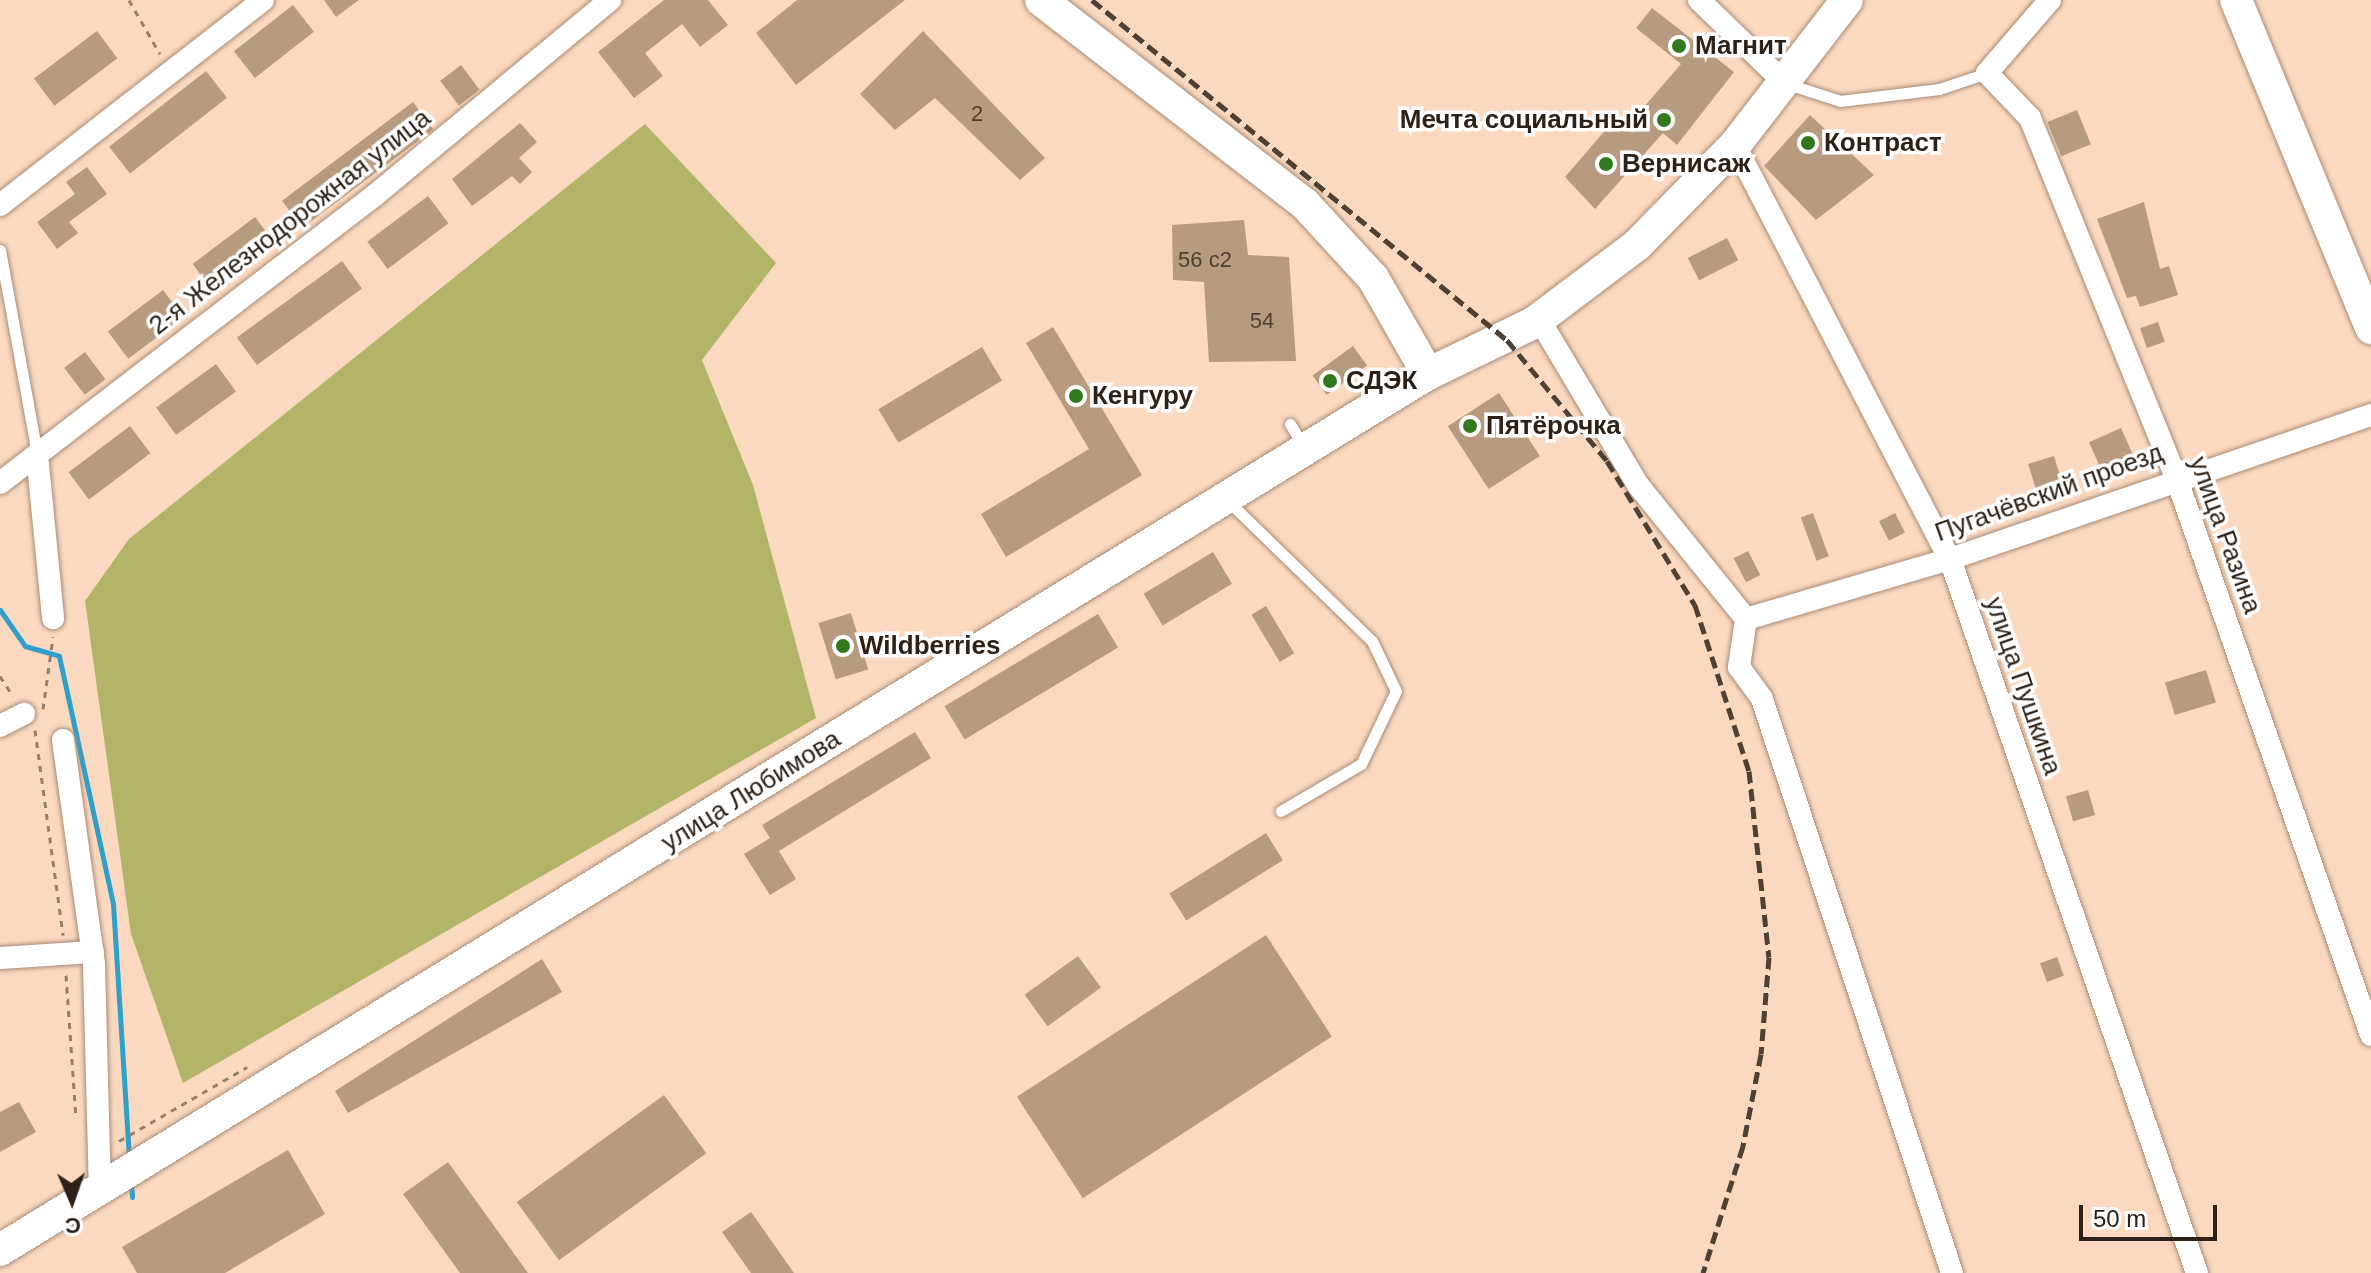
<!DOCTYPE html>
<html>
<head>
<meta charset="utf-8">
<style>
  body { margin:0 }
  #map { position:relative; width:2371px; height:1273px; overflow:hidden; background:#fad9c0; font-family:Helvetica,sans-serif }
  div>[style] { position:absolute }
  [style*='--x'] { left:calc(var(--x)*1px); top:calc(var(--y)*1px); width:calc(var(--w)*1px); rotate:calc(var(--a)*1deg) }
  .green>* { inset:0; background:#b2b567 }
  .stream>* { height:5px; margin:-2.5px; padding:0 2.5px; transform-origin:2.5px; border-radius:2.5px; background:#309fca }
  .building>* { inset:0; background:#b69b80; transform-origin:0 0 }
  .path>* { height:3px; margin-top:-1.5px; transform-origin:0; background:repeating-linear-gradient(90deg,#957e6c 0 6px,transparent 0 12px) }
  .roads { filter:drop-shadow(0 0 2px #a98a73) drop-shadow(0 0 2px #a98a73) }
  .lane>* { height:11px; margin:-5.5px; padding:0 5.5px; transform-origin:5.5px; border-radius:5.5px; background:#fff }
  .street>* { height:22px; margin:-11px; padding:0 11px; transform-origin:11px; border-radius:11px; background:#fff }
  .secondary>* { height:32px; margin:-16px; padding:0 16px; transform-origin:16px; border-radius:16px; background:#fff }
  .rail>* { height:5px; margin-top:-2.5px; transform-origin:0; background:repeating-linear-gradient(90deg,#4f4033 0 12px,transparent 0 18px) }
  .dots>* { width:22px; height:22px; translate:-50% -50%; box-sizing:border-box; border:4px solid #fff; border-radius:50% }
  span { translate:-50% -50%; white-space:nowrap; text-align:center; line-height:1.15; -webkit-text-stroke:7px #fff; paint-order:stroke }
  .number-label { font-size:22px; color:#504032 }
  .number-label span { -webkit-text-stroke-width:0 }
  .poi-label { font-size:26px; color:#2e2218; font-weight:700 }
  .left { translate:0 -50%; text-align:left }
  .right { translate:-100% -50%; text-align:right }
  .street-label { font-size:26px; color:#2e2218 }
  .north { position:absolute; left:32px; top:1161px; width:80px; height:80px; -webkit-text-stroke:6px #fff; paint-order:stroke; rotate:178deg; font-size:22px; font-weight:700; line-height:32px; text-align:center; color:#2e2218 }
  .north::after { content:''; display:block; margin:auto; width:28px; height:36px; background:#2e2218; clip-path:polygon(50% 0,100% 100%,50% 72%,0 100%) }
  .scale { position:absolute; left:2079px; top:1205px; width:138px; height:36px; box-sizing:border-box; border:4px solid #2e2218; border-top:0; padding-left:10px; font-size:24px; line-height:28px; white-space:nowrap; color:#2e2218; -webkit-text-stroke:6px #fff; paint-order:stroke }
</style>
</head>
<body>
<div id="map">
  <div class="green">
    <i style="clip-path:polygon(645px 124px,776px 263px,702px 360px,753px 485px,816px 718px,183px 1083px,131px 934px,85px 601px,129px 539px)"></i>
  </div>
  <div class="stream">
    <i style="--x:0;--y:610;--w:44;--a:55.2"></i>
    <i style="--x:25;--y:646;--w:35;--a:16"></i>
    <i style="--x:59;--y:656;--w:254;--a:77.7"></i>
    <i style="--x:113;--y:904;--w:253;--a:86.4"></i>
    <i style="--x:131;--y:1182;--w:15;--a:86"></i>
  </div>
  <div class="building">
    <i style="clip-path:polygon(324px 0,359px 0,336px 17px)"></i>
    <i style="clip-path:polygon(664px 0,708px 0,728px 25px,700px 47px,682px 24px,645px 53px,663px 76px,634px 98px,598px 52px)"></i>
    <i style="clip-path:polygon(797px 0,905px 0,796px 85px,756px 33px)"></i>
    <i style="left:293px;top:5px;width:34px;height:75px;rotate:52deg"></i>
    <i style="clip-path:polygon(1652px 8px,1734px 72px,1677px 145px,1663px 133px,1595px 209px,1565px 177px,1614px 120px,1624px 130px,1681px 64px,1636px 28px)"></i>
    <i style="left:97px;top:31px;width:34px;height:79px;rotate:53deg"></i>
    <i style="clip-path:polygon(923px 31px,1045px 158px,1020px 180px,935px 98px,895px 130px,860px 94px)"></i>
    <i style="left:461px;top:65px;width:31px;height:26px;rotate:53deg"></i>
    <i style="left:206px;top:71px;width:34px;height:123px;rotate:52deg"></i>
    <i style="left:413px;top:102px;width:34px;height:164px;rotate:53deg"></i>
    <i style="left:2077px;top:110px;width:37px;height:32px;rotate:68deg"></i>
    <i style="clip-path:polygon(1810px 115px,1874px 175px,1816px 220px,1764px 166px)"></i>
    <i style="clip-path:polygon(520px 123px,537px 142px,519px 158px,532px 172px,520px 184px,512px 176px,472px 206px,452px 179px)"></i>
    <i style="clip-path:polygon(87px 167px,107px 194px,69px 222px,78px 233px,57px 249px,37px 222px,75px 194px,66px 182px)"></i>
    <i style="left:428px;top:196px;width:34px;height:76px;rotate:53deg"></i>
    <i style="clip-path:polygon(2144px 202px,2160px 269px,2169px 266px,2178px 295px,2140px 307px,2136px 296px,2127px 298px,2097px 219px)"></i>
    <i style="left:255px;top:217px;width:34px;height:78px;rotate:53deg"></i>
    <i style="clip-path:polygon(1244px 220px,1248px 255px,1289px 257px,1296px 361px,1209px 362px,1204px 282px,1173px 280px,1172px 225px)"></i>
    <i style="left:1727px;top:238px;width:25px;height:44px;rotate:63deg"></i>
    <i style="left:342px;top:261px;width:34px;height:130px;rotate:54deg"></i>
    <i style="left:163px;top:290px;width:34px;height:69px;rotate:53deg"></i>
    <i style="left:2158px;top:322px;width:21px;height:19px;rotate:71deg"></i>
    <i style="clip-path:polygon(1053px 327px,1142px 475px,1006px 557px,981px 514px,1089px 449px,1026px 343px)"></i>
    <i style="left:1353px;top:346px;width:24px;height:50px;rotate:54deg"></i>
    <i style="left:982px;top:347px;width:39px;height:121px;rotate:59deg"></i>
    <i style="left:85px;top:352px;width:34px;height:26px;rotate:53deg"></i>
    <i style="left:216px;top:364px;width:34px;height:74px;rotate:54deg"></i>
    <i style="left:1499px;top:393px;width:75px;height:61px;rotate:57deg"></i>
    <i style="left:130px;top:426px;width:34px;height:77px;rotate:53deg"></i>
    <i style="left:2121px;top:428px;width:32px;height:35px;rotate:66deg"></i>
    <i style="left:2054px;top:456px;width:27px;height:27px;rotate:73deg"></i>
    <i style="left:1813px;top:513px;width:46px;height:13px;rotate:70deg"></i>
    <i style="left:1895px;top:513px;width:22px;height:18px;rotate:63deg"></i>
    <i style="left:1748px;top:551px;width:27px;height:16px;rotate:63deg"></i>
    <i style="left:1213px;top:552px;width:37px;height:81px;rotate:59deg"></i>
    <i style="left:1266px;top:606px;width:55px;height:17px;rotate:59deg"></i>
    <i style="left:851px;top:613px;width:59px;height:34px;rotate:73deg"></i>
    <i style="left:1098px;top:614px;width:39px;height:179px;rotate:59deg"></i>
    <i style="left:2206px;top:670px;width:34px;height:43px;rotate:73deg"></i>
    <i style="clip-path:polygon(915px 732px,931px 758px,779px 851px,796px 879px,770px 895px,744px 854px,770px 838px,762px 825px)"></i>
    <i style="left:2088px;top:790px;width:26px;height:23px;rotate:74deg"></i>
    <i style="left:1266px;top:833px;width:32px;height:114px;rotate:58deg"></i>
    <i style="left:1266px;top:935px;width:121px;height:297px;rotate:57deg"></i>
    <i style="left:1078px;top:956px;width:39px;height:66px;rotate:54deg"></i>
    <i style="left:2057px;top:957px;width:20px;height:18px;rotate:70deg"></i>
    <i style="clip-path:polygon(542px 959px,562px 992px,348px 1113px,335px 1091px)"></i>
    <i style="left:664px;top:1095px;width:72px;height:182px;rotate:54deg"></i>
    <i style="clip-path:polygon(19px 1102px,36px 1132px,0 1152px,0 1112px)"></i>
    <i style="clip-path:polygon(288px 1150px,325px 1214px,225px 1273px,137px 1273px,122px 1247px)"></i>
    <i style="clip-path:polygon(448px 1162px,528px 1273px,460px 1273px,403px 1194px)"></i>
    <i style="clip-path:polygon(751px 1212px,794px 1273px,751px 1273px,722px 1232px)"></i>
  </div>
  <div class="path">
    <i style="--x:129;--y:0;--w:62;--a:60.1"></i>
    <i style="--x:0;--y:676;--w:24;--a:57"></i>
    <i style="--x:43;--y:709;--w:73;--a:-82.1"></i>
    <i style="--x:35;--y:730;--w:207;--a:82.2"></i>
    <i style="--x:66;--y:975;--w:143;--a:86"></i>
    <i style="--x:119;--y:1141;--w:148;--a:-30"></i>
  </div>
  <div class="roads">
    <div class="lane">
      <i style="--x:1788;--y:84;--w:55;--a:18.1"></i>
      <i style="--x:1840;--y:101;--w:100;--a:-6.9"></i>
      <i style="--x:1939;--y:89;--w:51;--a:-18.4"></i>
      <i style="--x:0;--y:250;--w:207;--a:79.7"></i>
      <i style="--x:1290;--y:424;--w:26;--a:59"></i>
      <i style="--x:1229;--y:502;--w:199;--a:44.2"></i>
      <i style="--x:1372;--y:641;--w:55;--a:64.4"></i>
      <i style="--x:1396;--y:691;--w:81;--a:115.6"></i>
      <i style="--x:1361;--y:764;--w:93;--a:149.6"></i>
    </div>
    <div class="street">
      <i style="--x:1699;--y:0;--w:118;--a:44"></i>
      <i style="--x:2050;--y:0;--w:96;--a:130.8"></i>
      <i style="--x:1987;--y:73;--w:62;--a:46.3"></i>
      <i style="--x:2030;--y:118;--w:388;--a:67.9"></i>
      <i style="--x:2176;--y:477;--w:591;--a:70.74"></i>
      <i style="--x:1735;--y:145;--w:466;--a:62.6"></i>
      <i style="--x:1950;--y:559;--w:756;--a:70.92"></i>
      <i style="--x:0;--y:205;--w:333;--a:-37.9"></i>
      <i style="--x:1539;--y:319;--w:193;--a:59.2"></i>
      <i style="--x:1638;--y:485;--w:172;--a:51.1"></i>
      <i style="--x:37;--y:454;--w:165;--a:84.4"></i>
      <i style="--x:0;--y:483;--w:471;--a:-37.5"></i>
      <i style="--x:374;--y:196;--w:307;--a:-39.7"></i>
      <i style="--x:1746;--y:619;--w:49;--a:98.3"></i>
      <i style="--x:1739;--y:667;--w:39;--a:54"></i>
      <i style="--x:1762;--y:699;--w:605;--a:71.68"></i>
      <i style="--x:1746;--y:619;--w:213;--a:-16.4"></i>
      <i style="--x:1950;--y:559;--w:445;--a:-18.9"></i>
      <i style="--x:0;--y:726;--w:27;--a:-27"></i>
      <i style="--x:63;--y:740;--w:226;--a:82.1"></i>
      <i style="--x:94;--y:964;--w:226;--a:88.5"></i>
      <i style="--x:0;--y:958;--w:93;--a:-3.7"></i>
    </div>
    <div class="secondary">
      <i style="--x:1041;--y:0;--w:332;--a:37.7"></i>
      <i style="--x:1304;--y:203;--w:102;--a:47.4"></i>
      <i style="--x:1373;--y:278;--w:111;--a:60.2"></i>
      <i style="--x:2236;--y:0;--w:355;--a:67.6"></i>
      <i style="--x:0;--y:1250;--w:1675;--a:-31.53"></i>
      <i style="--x:1428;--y:374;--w:119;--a:-25.9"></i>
      <i style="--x:1535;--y:322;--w:128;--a:-37"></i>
      <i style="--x:1637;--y:245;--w:140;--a:-45.6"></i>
      <i style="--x:1735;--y:145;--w:183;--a:-52.3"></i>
    </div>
  </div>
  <div class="rail">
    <i style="--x:1092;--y:0;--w:536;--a:39.33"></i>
    <i style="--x:1507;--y:340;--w:157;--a:50.4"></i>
    <i style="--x:1607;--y:461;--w:169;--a:58.6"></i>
    <i style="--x:1695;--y:605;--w:175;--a:72"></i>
    <i style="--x:1749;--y:771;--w:187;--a:83.9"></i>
    <i style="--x:1769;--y:957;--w:97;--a:94.7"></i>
    <i style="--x:1761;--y:1054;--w:94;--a:101.1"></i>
    <i style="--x:1743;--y:1146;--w:133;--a:107.5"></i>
  </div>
  <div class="dots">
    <i style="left:1679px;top:46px;background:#31791d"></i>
    <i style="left:1664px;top:120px;background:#31791d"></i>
    <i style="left:1808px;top:143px;background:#31791d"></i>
    <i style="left:1606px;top:164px;background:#31791d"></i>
    <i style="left:1330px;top:381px;background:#31791d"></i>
    <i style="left:1076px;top:396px;background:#31791d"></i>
    <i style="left:1470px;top:426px;background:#31791d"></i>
    <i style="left:843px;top:646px;background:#31791d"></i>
  </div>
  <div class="number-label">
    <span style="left:977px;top:114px">2</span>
    <span style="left:1205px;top:260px">56 с2</span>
    <span style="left:1262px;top:321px">54</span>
  </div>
  <div class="poi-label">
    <span class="left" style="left:1695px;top:46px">Магнит</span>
    <span class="right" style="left:1648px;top:120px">Мечта социальный</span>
    <span class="left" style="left:1824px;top:143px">Контраст</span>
    <span class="left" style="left:1622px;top:164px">Вернисаж</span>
    <span class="left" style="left:1346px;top:381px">СДЭК</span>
    <span class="left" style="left:1092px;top:396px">Кенгуру</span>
    <span class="left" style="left:1486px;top:426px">Пятёрочка</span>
    <span class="left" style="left:859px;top:646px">Wildberries</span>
  </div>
  <div class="street-label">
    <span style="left:290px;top:222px;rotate:-38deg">2-я Железнодорожная улица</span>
    <span style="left:2049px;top:493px;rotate:-20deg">Пугачёвский проезд</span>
    <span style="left:2225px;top:535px;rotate:70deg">улица Разина</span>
    <span style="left:2023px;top:686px;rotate:71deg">улица Пушкина</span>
    <span style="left:751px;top:791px;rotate:-32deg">улица Любимова</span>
  </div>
  <div class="north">С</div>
  <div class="scale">50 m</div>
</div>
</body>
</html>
